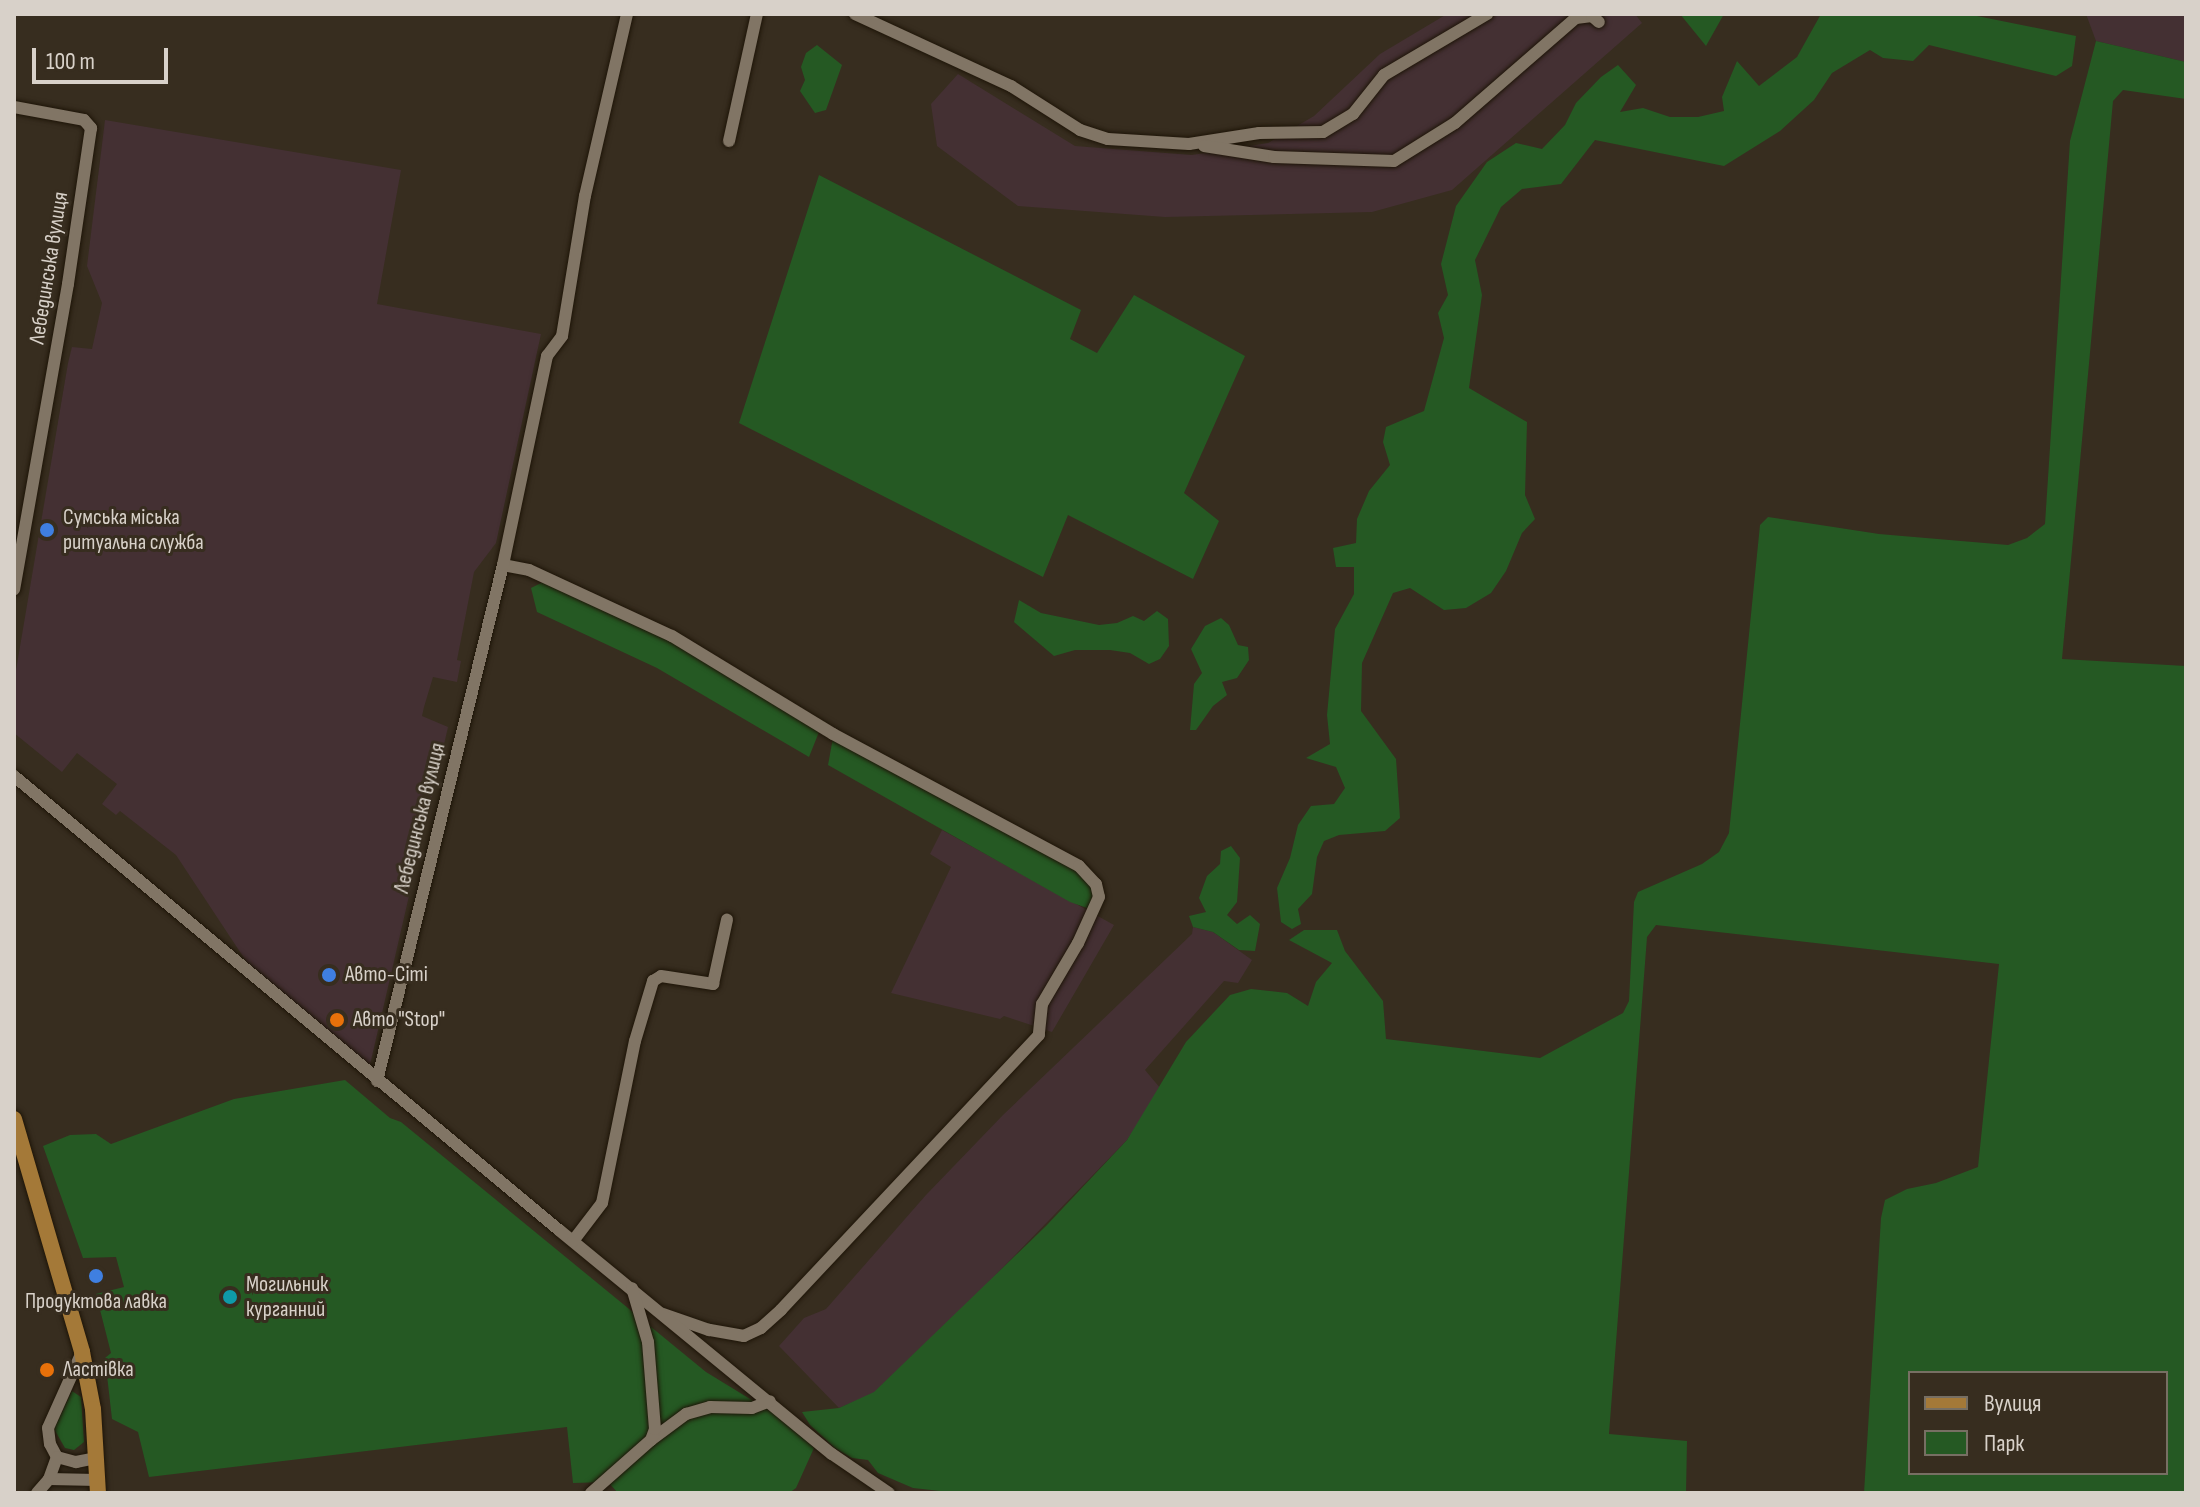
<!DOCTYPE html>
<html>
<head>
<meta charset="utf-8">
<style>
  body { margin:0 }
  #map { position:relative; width:2200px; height:1507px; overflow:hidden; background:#372d1f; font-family:"Sofia Sans Condensed",sans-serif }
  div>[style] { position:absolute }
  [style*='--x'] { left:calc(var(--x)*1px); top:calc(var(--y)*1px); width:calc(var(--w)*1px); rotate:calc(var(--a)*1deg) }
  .industrial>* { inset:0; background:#443033 }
  .green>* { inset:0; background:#255923 }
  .roads { filter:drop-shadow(0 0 2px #1e1508) drop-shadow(0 0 2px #1e1508) }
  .minor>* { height:12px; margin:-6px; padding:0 6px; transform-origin:6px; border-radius:6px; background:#817565 }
  .major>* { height:16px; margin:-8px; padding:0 8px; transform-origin:8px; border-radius:8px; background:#a47938 }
  .dots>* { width:22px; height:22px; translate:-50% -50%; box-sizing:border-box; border:4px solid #372d1f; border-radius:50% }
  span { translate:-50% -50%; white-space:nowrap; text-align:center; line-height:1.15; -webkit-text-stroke:6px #372d1f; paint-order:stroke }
  .street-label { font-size:22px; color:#d8d1c9 }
  .poi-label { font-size:22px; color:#d8d1c9 }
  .left { translate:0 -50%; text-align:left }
  .frame { position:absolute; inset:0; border:16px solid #d8d1c9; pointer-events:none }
  .legend { position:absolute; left:1908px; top:1371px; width:260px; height:104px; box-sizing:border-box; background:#372d1f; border:2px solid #776f63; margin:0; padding:10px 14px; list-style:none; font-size:24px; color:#d8d1c9 }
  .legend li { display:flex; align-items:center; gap:16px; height:40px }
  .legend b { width:40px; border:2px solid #776f63 }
  .scale { position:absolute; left:32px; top:48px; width:136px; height:36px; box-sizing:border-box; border:4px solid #d8d1c9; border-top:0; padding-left:10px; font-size:24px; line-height:28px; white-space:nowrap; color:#d8d1c9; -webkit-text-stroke:6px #372d1f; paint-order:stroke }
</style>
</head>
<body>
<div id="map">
  <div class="industrial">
    <i style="clip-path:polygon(1447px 14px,1635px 14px,1642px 23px,1452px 190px,1372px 212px,1165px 217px,1018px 206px,937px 146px,931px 104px,958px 74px,1075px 146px,1192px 155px,1268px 143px,1314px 116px,1380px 54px)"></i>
    <i style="clip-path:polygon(2086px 14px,2186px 14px,2186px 62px,2096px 41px)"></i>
    <i style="clip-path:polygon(105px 120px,401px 170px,377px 304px,541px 334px,496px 543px,474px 572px,457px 660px,461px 661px,457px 682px,433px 677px,424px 707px,422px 716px,448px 727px,370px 1065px,246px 961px,176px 855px,120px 811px,116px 815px,102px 804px,117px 784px,77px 753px,62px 772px,14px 733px,14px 682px,68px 363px,72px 347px,92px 349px,102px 303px,87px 266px)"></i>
    <i style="clip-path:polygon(942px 830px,1114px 925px,1052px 1032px,1004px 1016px,1000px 1019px,891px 993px,951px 867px,930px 854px)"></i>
    <i style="clip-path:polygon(1193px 927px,1213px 932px,1252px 960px,1238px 983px,1224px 981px,1145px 1070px,1161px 1089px,1127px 1140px,939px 1333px,874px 1393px,839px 1408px,779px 1346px,804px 1318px,826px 1309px,926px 1195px,1003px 1115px,1192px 934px)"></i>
  </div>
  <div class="green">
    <i style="clip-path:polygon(1680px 14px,1724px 14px,1706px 46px)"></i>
    <i style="clip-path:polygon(1821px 14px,1967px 14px,2076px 36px,2072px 66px,2056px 76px,1929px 45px,1913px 61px,1883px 58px,1870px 50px,1832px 73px,1814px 100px,1780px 131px,1724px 166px,1595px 140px,1561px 184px,1522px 189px,1501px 207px,1475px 260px,1482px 295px,1469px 388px,1527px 422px,1525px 495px,1535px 519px,1522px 533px,1506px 571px,1491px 593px,1466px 608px,1444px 610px,1410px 588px,1393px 593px,1362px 663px,1361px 711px,1396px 759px,1400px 818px,1385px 831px,1339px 835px,1324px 841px,1317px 857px,1312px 894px,1298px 909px,1301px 924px,1292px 929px,1281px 922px,1277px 888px,1290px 858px,1298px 825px,1311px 806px,1334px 804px,1345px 788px,1336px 767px,1306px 758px,1330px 744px,1327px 715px,1335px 629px,1354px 594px,1354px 567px,1336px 567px,1333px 548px,1356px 543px,1357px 519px,1369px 491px,1390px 465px,1383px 442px,1386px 427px,1424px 411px,1444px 338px,1438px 313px,1448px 295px,1441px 264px,1456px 206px,1487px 162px,1516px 143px,1542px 149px,1565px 125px,1576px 103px,1601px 77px,1618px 65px,1636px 85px,1620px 112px,1643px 108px,1670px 117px,1698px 117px,1724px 111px,1722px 97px,1737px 61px,1759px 86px,1797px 57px)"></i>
    <i style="clip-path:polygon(evenodd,2096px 41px,2186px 62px,2186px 99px,2123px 90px,2113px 101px,2062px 659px,2186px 666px,2186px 1493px,1864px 1493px,1881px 1218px,1885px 1200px,1907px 1189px,1936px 1183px,1978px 1167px,1999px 964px,1656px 925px,1647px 937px,1609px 1434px,1687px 1441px,1686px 1493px,959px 1493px,913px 1488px,878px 1473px,868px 1460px,852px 1458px,835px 1448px,810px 1425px,802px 1412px,839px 1408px,874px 1392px,1046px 1226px,1127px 1140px,1186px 1042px,1230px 995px,1251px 989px,1287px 993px,1308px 1006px,1316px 982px,1332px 963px,1289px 940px,1304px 930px,1337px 930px,1345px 951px,1383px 1001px,1386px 1039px,1540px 1058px,1623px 1013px,1629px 1001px,1634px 902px,1638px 892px,1702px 864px,1719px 852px,1729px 833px,1760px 525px,1768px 517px,1879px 534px,2008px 545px,2027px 538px,2045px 524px,2070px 141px,2096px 41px,1910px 1373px,2166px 1373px,2166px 1473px,1910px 1473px,1910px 1373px)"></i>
    <i style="clip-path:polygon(817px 45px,842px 65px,826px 110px,815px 113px,800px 91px,805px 80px,801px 67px,806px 53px)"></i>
    <i style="clip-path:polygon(819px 175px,1081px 310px,1070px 339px,1097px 353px,1134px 295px,1245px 356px,1184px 493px,1219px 521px,1193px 579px,1068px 515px,1043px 577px,739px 423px)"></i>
    <i style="clip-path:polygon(547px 580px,672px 636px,821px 727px,809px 757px,657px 668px,537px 612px,531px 588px)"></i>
    <i style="clip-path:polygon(1019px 600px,1041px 613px,1099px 625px,1117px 623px,1133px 616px,1144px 621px,1157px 611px,1168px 619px,1169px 646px,1160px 659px,1149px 664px,1130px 653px,1110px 650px,1075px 650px,1054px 656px,1014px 622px)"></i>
    <i style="clip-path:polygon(1221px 618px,1229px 625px,1238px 645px,1248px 647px,1249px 660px,1237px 678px,1222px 682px,1227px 695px,1213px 706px,1196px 730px,1190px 730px,1194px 684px,1202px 673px,1191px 649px,1205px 626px)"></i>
    <i style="clip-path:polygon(833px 738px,1076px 868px,1095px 893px,1090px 909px,1070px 902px,828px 765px)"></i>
    <i style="clip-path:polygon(1231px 846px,1240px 858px,1237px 902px,1227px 915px,1237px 924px,1250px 915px,1260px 924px,1255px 951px,1239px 950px,1213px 932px,1193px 927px,1189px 916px,1206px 912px,1199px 898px,1207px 876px,1220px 864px,1221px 851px)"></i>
    <i style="clip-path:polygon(345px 1080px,390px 1118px,401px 1122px,706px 1372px,791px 1424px,814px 1448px,796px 1488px,789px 1493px,618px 1493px,608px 1482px,573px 1483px,567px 1427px,149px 1477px,138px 1432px,112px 1419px,105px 1358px,111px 1353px,96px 1294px,124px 1287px,116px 1257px,83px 1258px,43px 1146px,70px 1135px,96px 1134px,111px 1144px,234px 1099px)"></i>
    <i style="clip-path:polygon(72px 1391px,81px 1397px,84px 1442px,74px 1450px,65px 1448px,54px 1429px)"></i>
  </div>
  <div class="roads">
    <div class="minor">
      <i style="--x:855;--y:14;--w:172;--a:24.8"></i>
      <i style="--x:1011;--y:86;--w:82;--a:32.5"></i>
      <i style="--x:1080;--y:130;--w:29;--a:18"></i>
      <i style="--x:1108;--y:139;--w:81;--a:3.5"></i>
      <i style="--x:1189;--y:144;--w:71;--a:-8.9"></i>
      <i style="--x:1259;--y:133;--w:64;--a:-0.9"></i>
      <i style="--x:1323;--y:132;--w:35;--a:-31"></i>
      <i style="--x:1353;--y:114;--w:50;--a:-51.5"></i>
      <i style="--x:1384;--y:75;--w:120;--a:-30.6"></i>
      <i style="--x:14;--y:107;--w:71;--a:10.5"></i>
      <i style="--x:84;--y:120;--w:11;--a:49"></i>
      <i style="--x:91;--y:128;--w:158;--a:98.4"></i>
      <i style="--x:68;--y:284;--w:310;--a:100"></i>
      <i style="--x:729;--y:141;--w:130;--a:-77.6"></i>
      <i style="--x:1204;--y:146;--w:71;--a:8.9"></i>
      <i style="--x:1274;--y:157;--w:120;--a:1.9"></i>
      <i style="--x:1394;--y:161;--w:72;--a:-31.9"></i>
      <i style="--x:1455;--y:123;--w:160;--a:-41"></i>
      <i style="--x:1576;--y:18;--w:16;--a:-7"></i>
      <i style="--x:1592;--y:16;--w:9;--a:41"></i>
      <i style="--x:503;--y:565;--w:26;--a:11"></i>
      <i style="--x:529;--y:570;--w:157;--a:24.8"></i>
      <i style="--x:672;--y:636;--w:188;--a:31.3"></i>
      <i style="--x:833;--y:734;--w:279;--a:28.2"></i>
      <i style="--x:1079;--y:866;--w:25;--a:47"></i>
      <i style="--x:1096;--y:884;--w:13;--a:77"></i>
      <i style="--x:1099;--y:897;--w:51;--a:114.5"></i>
      <i style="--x:1078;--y:943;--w:71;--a:120.5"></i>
      <i style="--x:1042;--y:1004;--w:31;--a:96"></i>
      <i style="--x:1039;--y:1035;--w:377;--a:133.2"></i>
      <i style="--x:781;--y:1310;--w:27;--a:138"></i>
      <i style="--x:761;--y:1328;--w:19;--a:155"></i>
      <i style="--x:744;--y:1336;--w:36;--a:-170"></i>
      <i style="--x:709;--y:1330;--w:49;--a:-160.8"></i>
      <i style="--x:14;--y:776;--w:709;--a:39.8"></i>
      <i style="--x:559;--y:1230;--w:353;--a:39.4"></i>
      <i style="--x:832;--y:1454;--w:69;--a:34.4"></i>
      <i style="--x:377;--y:1081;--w:531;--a:-76.28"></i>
      <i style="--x:503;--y:565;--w:214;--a:-78.1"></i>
      <i style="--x:547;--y:356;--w:25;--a:-53"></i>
      <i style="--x:562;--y:336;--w:142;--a:-80.7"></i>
      <i style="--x:585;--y:196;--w:187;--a:-77"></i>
      <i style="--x:573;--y:1241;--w:48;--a:-52.7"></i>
      <i style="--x:602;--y:1203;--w:165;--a:-78.5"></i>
      <i style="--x:635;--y:1041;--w:63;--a:-73.3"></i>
      <i style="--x:653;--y:981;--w:9;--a:-32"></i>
      <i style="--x:661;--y:976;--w:53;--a:8.7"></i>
      <i style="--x:713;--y:984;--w:66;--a:-77.7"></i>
      <i style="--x:82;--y:1352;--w:83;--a:114.1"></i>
      <i style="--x:48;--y:1428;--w:16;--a:83"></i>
      <i style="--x:50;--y:1444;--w:15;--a:62"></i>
      <i style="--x:57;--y:1457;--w:20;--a:15"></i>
      <i style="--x:76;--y:1462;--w:20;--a:-11"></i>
      <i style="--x:651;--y:1440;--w:44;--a:-36.6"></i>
      <i style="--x:686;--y:1414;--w:25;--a:-16"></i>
      <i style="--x:710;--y:1407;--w:42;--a:1.4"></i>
      <i style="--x:752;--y:1408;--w:19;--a:-21"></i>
      <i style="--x:49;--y:1479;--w:48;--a:1.2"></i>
      <i style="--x:37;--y:1493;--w:18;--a:-49"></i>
      <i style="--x:49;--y:1479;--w:23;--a:-70"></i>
      <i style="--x:591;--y:1493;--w:80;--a:-41.5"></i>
      <i style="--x:651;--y:1440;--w:12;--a:-70"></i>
      <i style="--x:655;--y:1429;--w:87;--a:-94.6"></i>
      <i style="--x:648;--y:1342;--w:56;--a:-106.5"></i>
    </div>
    <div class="major">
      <i style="--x:14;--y:1119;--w:243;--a:73.7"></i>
      <i style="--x:82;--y:1352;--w:58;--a:79.1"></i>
      <i style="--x:93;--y:1409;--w:84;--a:86.6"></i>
    </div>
  </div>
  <div class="dots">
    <i style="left:47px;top:530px;background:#3f7fe0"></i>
    <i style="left:329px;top:975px;background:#3f7fe0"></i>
    <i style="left:337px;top:1020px;background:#e8710a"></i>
    <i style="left:96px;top:1276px;background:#3f7fe0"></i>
    <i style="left:230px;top:1297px;background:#0f9aa8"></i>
    <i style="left:47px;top:1370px;background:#e8710a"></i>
  </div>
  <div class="street-label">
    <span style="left:49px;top:268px;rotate:-81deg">Лебединська вулиця</span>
    <span style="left:420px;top:818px;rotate:-76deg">Лебединська вулиця</span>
  </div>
  <div class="poi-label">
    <span class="left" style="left:63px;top:530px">Сумська міська<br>ритуальна служба</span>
    <span class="left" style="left:345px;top:975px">Авто-Сіті</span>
    <span class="left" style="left:353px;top:1020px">Авто "Stop"</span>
    <span class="left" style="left:246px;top:1297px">Могильник<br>курганний</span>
    <span style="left:96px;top:1302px">Продуктова лавка</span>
    <span class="left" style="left:63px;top:1370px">Ластівка</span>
  </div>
  <div class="frame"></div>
  <ul class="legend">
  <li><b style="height:10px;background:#a47938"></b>Вулиця</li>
  <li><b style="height:22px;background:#255923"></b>Парк</li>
  </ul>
  <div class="scale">100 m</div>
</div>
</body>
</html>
